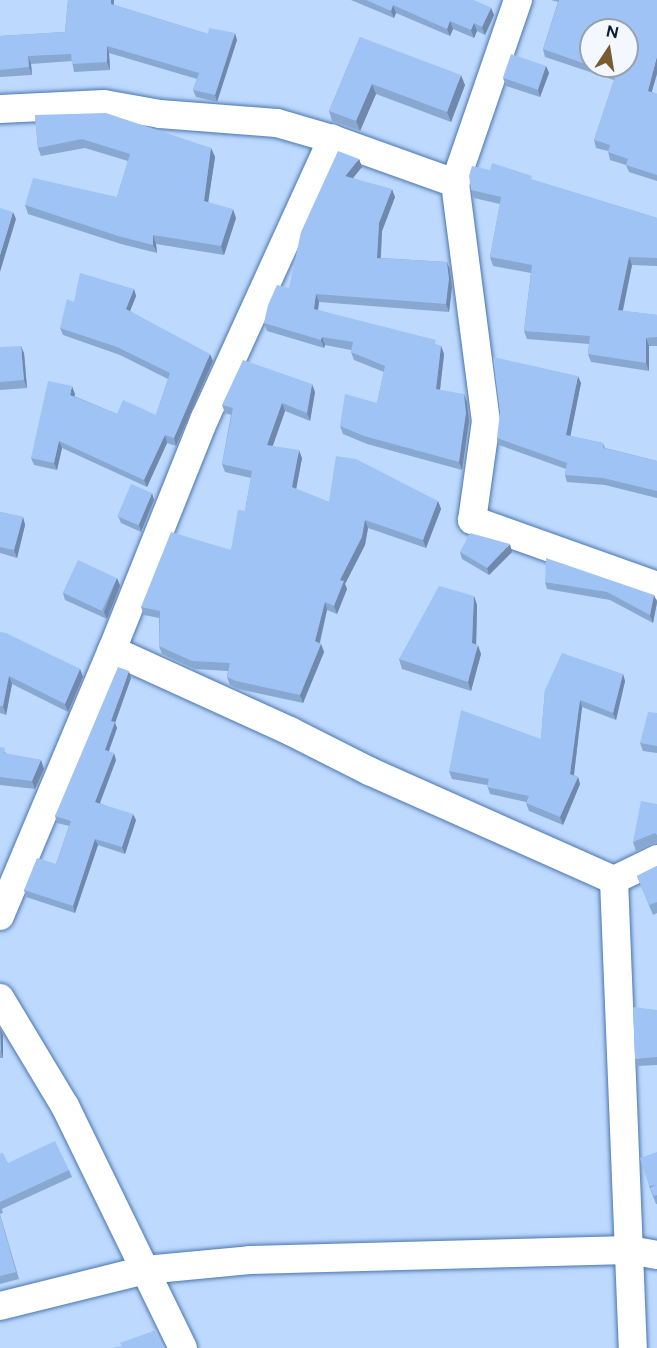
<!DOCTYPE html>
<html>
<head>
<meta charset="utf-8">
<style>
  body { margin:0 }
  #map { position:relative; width:657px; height:1348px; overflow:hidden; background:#bdd9fe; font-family:Figtree,sans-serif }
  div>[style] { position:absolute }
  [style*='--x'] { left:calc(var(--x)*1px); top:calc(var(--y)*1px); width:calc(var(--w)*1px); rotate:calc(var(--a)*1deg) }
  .roads { filter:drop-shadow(0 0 2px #4a76ad) drop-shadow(0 0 2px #4a76ad) }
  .street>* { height:28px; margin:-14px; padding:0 14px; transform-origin:14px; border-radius:14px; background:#fff }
  .wall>* { inset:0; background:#88a8d2 }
  .shaded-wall>* { inset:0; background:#6f88ab }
  .building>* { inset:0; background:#9ec3f4; transform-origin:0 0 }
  span { translate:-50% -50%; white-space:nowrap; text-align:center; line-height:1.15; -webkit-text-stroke:5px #f3f8fe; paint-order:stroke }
  .north { position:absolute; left:579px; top:18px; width:60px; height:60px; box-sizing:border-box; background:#f3f8fe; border:2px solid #97a1ae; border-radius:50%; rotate:12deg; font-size:16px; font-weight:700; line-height:24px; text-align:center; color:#0c1e35 }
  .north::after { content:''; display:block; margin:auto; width:21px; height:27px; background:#795b2f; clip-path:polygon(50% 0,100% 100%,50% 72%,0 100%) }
</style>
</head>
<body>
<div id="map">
  <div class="roads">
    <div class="street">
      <i style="--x:518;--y:0;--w:194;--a:109"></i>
      <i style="--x:455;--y:183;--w:240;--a:82.6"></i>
      <i style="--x:486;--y:421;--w:100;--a:98"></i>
      <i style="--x:472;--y:520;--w:196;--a:19.6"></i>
      <i style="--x:0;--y:109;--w:104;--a:-2.8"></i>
      <i style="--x:104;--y:104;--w:57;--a:10.1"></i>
      <i style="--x:160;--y:114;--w:117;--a:4.4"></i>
      <i style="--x:277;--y:123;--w:57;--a:16.2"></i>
      <i style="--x:332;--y:139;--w:131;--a:19.7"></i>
      <i style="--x:112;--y:650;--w:196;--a:24.5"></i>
      <i style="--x:290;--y:731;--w:89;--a:26.9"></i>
      <i style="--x:369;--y:771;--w:268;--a:24"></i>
      <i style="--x:614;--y:880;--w:48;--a:-26"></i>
      <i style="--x:614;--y:880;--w:468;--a:87.7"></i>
      <i style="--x:0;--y:916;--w:289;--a:-67.2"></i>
      <i style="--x:112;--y:650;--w:250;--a:-68.2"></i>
      <i style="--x:205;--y:418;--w:307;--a:-65.5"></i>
      <i style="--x:0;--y:998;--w:126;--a:59"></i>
      <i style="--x:65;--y:1106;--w:269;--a:64"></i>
      <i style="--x:0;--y:1306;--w:149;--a:-13.9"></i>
      <i style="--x:145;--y:1270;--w:105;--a:-5.4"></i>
      <i style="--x:250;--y:1260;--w:379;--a:-1.5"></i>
      <i style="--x:629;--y:1250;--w:28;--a:10"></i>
    </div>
  </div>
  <div class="wall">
    <i style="clip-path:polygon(68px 0,114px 0,114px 5px,208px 34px,237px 40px,217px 102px,196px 97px,193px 90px,197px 79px,109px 53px,110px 70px,74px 72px,72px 61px,31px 64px,32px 75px,0 77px,0 36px,65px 32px)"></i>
    <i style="clip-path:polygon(351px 0,473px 0,491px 8px,494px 15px,485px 35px,477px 31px,474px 38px,453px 29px,450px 36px,396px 13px,394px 18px)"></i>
    <i style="clip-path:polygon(evenodd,551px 0,657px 0,652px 92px,657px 94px,657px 181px,629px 172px,626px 165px,610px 160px,608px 151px,596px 148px,594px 140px,614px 80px,545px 57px,543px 49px,558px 2px,551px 0,591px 30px,627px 66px,591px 66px,591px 30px)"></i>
    <i style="clip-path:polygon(360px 37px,465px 85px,451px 122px,376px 94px,360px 131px,332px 121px,329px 111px)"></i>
    <i style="clip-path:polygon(546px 66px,549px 73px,540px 97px,506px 86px,503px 78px)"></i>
    <i style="clip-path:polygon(35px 115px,211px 148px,215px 157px,208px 202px,236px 218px,224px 255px,156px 244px,157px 253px,121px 244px,28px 214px,25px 205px,117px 197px,128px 161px,85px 148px,41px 156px,38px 148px)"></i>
    <i style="clip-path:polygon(359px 159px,362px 167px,353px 178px,395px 197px,382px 231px,381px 258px,447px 262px,450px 270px,452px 287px,449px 312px,319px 302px,318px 310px,441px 346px,444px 354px,440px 390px,467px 402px,469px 421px,462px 470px,367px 444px,343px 434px,340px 426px,377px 403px,384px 372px,354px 360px,351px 352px,351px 350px,325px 345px,324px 348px,267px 331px,264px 323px,289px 288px)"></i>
    <i style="clip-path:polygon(533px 180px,657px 218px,657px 266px,632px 265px,623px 311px,657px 315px,657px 346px,649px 346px,649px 371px,591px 362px,588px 354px,589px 344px,527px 339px,524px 331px,531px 273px,493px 266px,490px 257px,500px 204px,474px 198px,471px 190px)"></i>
    <i style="clip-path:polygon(134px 289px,136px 296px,130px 311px,213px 361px,176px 446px,167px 443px,147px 487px,62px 448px,57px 470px,34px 465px,31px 458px,75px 394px,74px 396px,117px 414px,156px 415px,168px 379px,120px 355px,63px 335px,60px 328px,74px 302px)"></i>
    <i style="clip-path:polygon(0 347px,24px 353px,27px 388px,0 390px)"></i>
    <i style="clip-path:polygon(581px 383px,570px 436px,603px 443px,605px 448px,657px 461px,657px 498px,605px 485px,567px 482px,565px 475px,566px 469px,499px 445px,497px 438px)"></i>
    <i style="clip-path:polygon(315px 392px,310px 421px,285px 411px,273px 446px,302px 458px,296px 489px,329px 502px,438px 501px,441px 509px,426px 548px,368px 528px,365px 545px,345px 584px,347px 589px,337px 614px,327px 610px,320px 643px,321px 644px,324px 652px,303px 703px,238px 689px,230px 685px,227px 677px,228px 671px,194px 669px,162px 654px,159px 646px,159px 618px,144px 615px,141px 607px,231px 550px,245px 511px,251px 478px,225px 472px,222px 464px,231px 415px,225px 413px,222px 405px)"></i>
    <i style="clip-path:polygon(154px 500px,141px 532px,121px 523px,118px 516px)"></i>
    <i style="clip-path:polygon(0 512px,23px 517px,25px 525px,17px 558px,0 553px)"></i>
    <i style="clip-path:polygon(460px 552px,512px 552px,489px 575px,462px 559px)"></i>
    <i style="clip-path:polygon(117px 578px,120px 586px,107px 619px,65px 600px,63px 593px)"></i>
    <i style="clip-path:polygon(545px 582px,654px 595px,657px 602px,653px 623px,610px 600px,547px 589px)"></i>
    <i style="clip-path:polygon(474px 596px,477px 605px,476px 644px,481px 654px,471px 691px,402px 669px,399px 659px)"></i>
    <i style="clip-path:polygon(0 632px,80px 669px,83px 677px,68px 712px,12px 684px,6px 715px,0 713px)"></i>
    <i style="clip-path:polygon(623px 674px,625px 681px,616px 720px,582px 707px,574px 775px,578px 777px,580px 784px,563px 825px,529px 811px,526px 803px,526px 802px,490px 794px,487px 785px,452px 779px,449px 771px,541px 739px,545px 690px)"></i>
    <i style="clip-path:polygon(131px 678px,115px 723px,117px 728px,109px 751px,116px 760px,100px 803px,136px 820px,125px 854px,98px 845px,75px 913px,26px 897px,24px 890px,56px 864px,69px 826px,57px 823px,55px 816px)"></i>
    <i style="clip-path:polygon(657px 713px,657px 753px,643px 751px,640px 743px)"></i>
    <i style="clip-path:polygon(0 747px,7px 754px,41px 760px,44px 769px,35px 789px,0 785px)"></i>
    <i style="clip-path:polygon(657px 804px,657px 843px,636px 851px,633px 842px)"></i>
    <i style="clip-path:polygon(657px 866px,657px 913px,653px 915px,637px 876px)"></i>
    <i style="clip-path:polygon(657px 1010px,657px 1065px,638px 1066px,635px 1059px)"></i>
    <i style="clip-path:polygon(0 1027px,3px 1035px,3px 1058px,0 1058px)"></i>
    <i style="clip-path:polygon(657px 1152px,657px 1204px,656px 1204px,649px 1186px)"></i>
    <i style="clip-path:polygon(0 1154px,8px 1163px,69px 1170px,72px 1177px,2px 1209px,3px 1213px,0 1214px,19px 1279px,0 1284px)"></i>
  </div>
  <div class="shaded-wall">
    <i style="clip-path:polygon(111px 0,114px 0,113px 12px,111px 4px)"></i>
    <i style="clip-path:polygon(393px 5px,396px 13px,394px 18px,391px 11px)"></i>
    <i style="clip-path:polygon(491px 8px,494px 15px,485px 35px,482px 27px)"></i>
    <i style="clip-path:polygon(450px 21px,453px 29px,450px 36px,447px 29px)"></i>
    <i style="clip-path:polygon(474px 23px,477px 31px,474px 38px,471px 30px)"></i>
    <i style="clip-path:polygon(235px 33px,237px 40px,217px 102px,215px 95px)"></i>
    <i style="clip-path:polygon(107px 46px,109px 53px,110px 70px,107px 62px)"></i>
    <i style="clip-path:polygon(28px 56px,31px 64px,32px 75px,29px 67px)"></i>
    <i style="clip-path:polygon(657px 56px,657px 74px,650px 98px,648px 91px)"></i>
    <i style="clip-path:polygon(546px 66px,549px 73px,540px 97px,538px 90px)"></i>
    <i style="clip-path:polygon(461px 75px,465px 85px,451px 122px,447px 112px)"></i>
    <i style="clip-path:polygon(372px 84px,376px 94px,360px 131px,356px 121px)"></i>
    <i style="clip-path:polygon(211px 148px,215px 157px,207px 210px,204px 201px)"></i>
    <i style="clip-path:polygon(359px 159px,362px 167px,348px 184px,345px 176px)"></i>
    <i style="clip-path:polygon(392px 189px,395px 197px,382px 231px,380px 266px,377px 258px,379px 223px)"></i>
    <i style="clip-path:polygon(233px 209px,236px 218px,224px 255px,221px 246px)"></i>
    <i style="clip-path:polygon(13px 212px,16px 219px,0 272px,0 255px)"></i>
    <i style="clip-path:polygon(153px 235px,156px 244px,157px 253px,153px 245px)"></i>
    <i style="clip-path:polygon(629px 257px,632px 265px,621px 318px,618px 310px)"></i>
    <i style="clip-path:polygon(447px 262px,450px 270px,452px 287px,449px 312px,446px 304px)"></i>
    <i style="clip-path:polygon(134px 289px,136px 296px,128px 316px,126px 309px)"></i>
    <i style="clip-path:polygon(316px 294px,319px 302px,317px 317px,314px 309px)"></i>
    <i style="clip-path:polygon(322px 337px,325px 345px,324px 348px,321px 340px)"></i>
    <i style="clip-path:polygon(646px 338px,649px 346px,649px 371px,646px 363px)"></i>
    <i style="clip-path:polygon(21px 346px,24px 353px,27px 388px,24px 380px)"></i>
    <i style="clip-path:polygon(441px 346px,444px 354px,439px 398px,436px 389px)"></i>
    <i style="clip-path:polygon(210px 354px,213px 361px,176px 446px,174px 438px)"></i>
    <i style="clip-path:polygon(578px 376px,581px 383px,569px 443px,566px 435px)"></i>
    <i style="clip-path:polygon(312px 384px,315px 392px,310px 421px,307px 413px)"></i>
    <i style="clip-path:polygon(72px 386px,75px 394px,73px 402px,70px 395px)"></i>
    <i style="clip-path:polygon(464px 394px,467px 402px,469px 421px,462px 470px,459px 462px)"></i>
    <i style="clip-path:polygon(282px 403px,285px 411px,270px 453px,267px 445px)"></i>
    <i style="clip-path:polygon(165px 435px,167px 443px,147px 487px,144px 480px)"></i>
    <i style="clip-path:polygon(59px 441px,62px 448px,57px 470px,54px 463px)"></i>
    <i style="clip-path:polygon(299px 450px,302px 458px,295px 495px,292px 487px)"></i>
    <i style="clip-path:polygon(152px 493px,154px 500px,141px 532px,139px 525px)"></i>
    <i style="clip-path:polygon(438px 501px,441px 509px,426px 548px,423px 540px)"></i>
    <i style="clip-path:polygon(23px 517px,25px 525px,17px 558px,14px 550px)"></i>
    <i style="clip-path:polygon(365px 520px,368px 528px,365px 545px,345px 584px,347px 589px,337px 614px,334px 606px,340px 580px)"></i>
    <i style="clip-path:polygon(510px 544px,512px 552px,489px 575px,487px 568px)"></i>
    <i style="clip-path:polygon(117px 578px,120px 586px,107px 619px,104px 612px)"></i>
    <i style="clip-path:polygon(654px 595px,657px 602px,653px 623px,650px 615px)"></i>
    <i style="clip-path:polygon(474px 596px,477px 605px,476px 652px,478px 645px,481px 654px,471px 691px,468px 682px,472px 643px)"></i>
    <i style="clip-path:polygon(325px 602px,327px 610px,318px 649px,315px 641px)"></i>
    <i style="clip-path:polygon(321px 644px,324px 652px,303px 703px,300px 695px)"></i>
    <i style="clip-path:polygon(80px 669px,83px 677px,68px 712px,65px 704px)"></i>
    <i style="clip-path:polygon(129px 671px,131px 678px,115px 723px,117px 728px,107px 756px,105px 750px,111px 721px)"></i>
    <i style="clip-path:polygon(623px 674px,625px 681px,616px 720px,613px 713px)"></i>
    <i style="clip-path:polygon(9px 676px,12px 684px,6px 715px,3px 706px)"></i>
    <i style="clip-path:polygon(580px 700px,582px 707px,573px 782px,570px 774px)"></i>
    <i style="clip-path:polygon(114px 753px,116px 760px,98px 808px,95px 802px)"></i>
    <i style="clip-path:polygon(41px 760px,44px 769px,35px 789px,32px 781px)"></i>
    <i style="clip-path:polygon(578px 777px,580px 784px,563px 825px,560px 817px)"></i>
    <i style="clip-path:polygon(133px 814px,136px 820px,125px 854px,122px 847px)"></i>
    <i style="clip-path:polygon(95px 839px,98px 845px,75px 913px,73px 906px)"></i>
    <i style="clip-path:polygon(0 1028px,3px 1035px,3px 1058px,1px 1051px)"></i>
  </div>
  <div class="building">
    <i style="clip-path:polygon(68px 0,111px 0,111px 4px,208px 34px,209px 28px,235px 33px,215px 95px,193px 90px,199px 73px,107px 46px,107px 62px,72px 64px,71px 54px,28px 56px,29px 67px,0 70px,0 36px,65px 32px)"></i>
    <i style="clip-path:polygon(366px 0,473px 0,491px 8px,482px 27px,474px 23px,471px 30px,450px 21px,447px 29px,393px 5px,391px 11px)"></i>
    <i style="clip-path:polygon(559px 0,657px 0,657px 56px,648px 91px,657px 94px,657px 175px,626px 165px,628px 159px,608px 152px,610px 145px,594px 140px,616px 74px,592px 66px,627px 66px,627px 30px,591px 30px,591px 66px,543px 49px)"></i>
    <i style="clip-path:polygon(360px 37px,461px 75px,447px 112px,372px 84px,356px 121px,329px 111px)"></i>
    <i style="left:511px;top:54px;width:37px;height:25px;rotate:19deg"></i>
    <i style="clip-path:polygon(106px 113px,211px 148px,204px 201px,233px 209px,221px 246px,153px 235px,153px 245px,118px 236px,25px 205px,33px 178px,117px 197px,130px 154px,82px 139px,38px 148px,35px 115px)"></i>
    <i style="clip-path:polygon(338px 151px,359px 159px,345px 176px,392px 189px,379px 223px,377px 258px,447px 262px,449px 279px,446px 304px,316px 294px,314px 309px,436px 340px,435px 344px,441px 346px,436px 389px,464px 394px,466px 413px,459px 462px,364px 436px,340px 426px,345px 394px,377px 403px,385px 366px,351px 352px,353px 342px,322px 337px,321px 340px,264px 323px,268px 305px,277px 285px,289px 288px,301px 232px)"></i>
    <i style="clip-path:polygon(492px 163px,532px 176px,531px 179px,657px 218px,657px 258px,629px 257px,618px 310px,657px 315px,657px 337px,646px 338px,646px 363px,588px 354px,590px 336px,524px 331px,532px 265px,490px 257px,501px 197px,471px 190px,469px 176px,472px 166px,490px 170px)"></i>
    <i style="clip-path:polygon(0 208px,13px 212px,0 255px)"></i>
    <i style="clip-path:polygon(80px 273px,134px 289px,126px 309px,210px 354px,174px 438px,165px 435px,144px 480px,59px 441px,54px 463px,31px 458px,48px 381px,72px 386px,70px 395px,117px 414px,123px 400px,156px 415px,170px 373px,117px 347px,60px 328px,67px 299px,74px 302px)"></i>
    <i style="clip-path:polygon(21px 346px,24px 380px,0 382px,0 347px)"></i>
    <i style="clip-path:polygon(493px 357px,578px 376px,566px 435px,603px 443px,603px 448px,657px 461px,657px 491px,603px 478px,565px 475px,567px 463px,497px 438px,500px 412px)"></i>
    <i style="clip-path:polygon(243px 360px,312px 384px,307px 413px,282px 403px,267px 445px,299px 450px,292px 487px,329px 502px,336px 456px,356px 459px,438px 501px,423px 540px,365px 520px,362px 537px,340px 580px,344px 581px,334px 606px,325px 602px,315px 641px,321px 644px,300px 695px,236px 681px,227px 677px,230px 663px,192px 661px,159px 646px,160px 611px,141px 607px,171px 532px,231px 550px,238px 510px,245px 511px,252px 471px,222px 464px,233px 408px,222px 405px)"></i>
    <i style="left:131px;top:484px;width:23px;height:35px;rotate:23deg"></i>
    <i style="clip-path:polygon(0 512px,23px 517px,14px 550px,0 547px)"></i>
    <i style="clip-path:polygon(470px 533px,510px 544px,487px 568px,460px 552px)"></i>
    <i style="clip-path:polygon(546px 558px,654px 595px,650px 615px,607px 592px,545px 582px)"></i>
    <i style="left:78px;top:560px;width:43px;height:36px;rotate:25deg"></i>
    <i style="clip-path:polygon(439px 586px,474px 596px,472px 643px,478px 645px,468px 682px,399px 659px)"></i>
    <i style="clip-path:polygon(0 632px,6px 633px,80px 669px,65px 704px,9px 676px,3px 706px,0 706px)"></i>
    <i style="clip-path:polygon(562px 653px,623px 674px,613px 713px,580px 700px,570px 774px,578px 777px,560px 817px,526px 803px,529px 796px,487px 787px,489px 779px,449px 771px,461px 710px,541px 739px,545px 690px)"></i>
    <i style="clip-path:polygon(118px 667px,129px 671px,111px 721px,115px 722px,105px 750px,114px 753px,95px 802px,133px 814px,122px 847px,95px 839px,73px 906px,24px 890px,37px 858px,56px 864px,71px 821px,55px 816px)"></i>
    <i style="clip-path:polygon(648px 712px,657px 713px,657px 746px,640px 743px)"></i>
    <i style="clip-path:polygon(0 747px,5px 748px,4px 753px,41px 760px,32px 781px,0 777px)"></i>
    <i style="clip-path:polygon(641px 801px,657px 804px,657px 835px,655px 833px,633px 842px)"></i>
    <i style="clip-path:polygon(657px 866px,657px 902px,649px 905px,637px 876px)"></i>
    <i style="clip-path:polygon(633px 1007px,657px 1010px,657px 1057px,635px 1059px)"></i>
    <i style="clip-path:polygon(0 1027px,0 1028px,1px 1051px,0 1051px)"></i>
    <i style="clip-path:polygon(55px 1141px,69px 1170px,0 1202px,0 1154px,3px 1153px,8px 1163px)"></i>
    <i style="clip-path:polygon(657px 1152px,657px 1195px,654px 1196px,650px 1188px,656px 1185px,649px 1186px,640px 1158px)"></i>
    <i style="clip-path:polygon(0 1215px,16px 1272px,0 1276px)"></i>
    <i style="clip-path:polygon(156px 1330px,163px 1348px,112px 1348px,122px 1346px,120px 1343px)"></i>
  </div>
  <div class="north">N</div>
</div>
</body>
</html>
